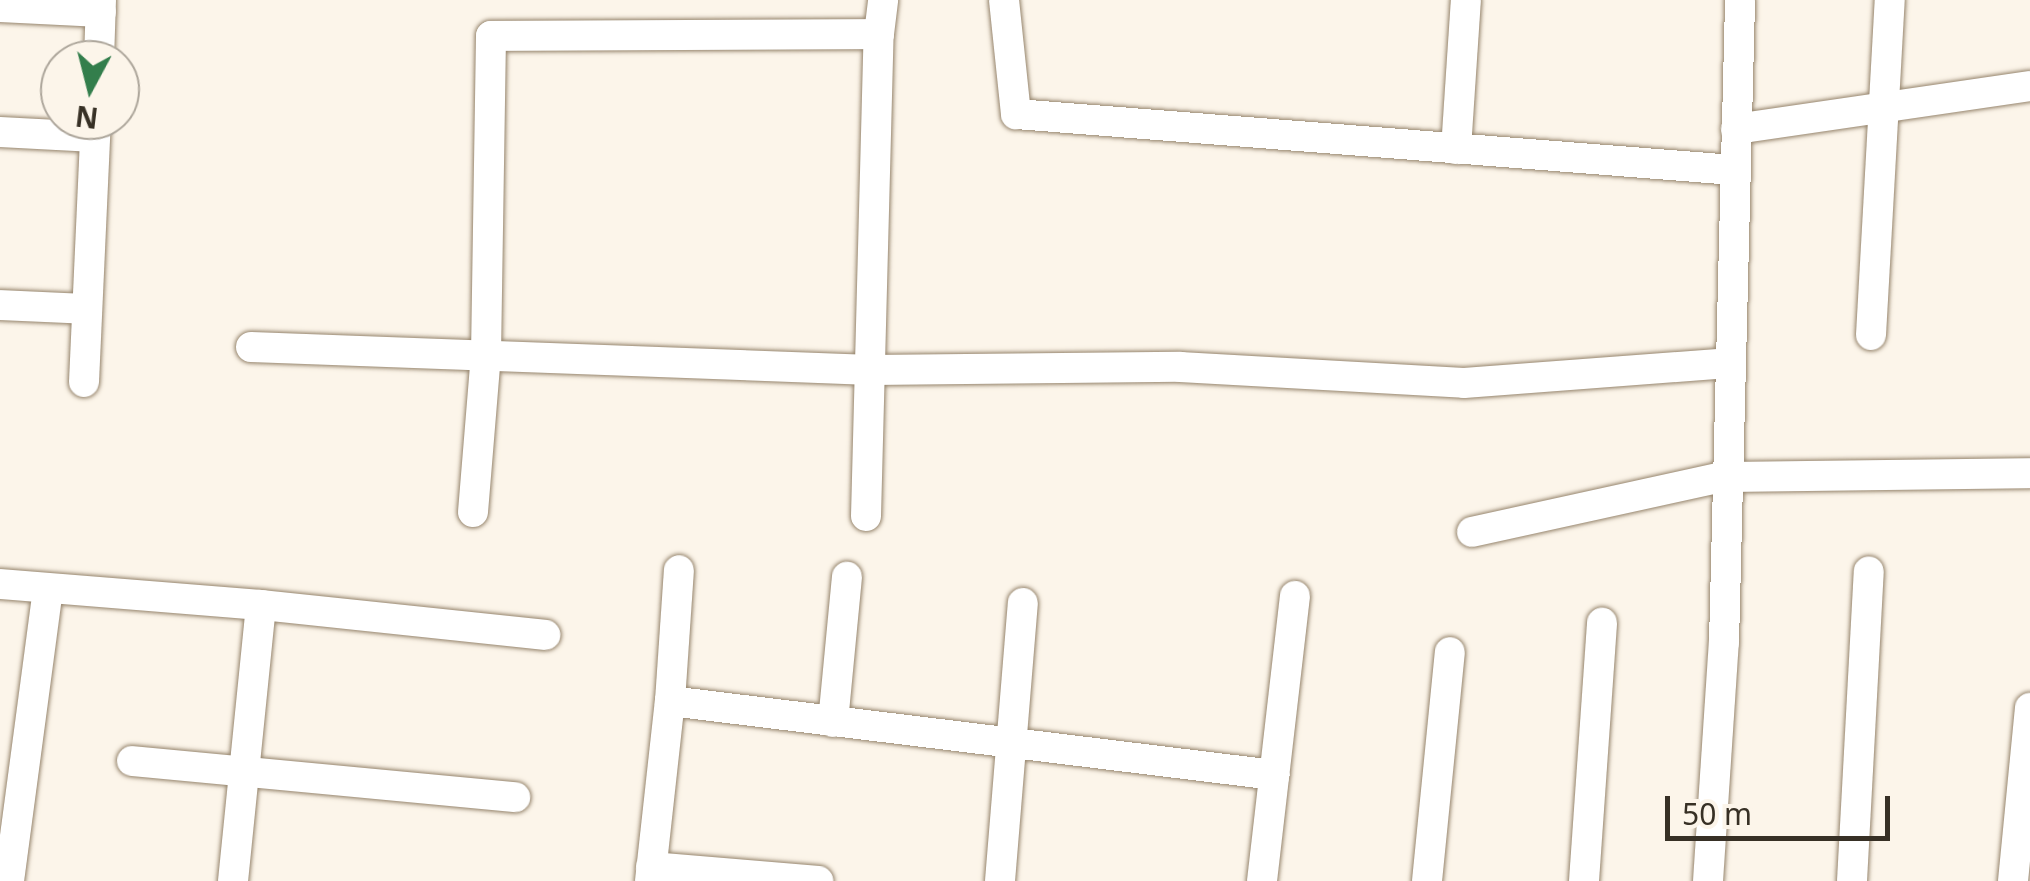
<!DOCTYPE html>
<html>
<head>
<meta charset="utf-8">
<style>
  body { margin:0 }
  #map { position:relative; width:2030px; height:881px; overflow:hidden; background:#fcf5ea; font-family:"Noto Sans",sans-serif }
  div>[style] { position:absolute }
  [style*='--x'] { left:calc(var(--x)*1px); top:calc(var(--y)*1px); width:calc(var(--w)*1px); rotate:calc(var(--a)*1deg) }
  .roads { filter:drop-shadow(0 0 2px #96856d) drop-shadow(0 0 2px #96856d) }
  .street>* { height:30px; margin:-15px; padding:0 15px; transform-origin:15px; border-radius:15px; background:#fff }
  span { translate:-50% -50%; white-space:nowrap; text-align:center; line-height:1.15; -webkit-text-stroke:10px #fcf5ea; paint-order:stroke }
  .north { position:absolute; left:40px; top:40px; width:100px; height:100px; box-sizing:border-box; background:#fcf5ea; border:2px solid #ada69b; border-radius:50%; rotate:187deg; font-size:28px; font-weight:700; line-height:40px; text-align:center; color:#373025 }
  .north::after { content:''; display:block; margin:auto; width:35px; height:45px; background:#337e4c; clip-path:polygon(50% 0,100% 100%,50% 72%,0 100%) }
  .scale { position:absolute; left:1665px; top:796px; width:225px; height:45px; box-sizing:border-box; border:5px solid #373025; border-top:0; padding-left:12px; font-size:30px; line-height:35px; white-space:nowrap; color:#373025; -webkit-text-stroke:8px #fcf5ea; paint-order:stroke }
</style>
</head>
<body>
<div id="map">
  <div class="roads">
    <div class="street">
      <i style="--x:1004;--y:0;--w:115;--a:84"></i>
      <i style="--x:1016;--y:114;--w:720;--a:4.46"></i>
      <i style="--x:0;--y:7;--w:101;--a:2.8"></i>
      <i style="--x:99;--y:60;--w:60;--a:-88.1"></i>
      <i style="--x:1736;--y:129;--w:297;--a:-8.3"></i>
      <i style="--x:0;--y:132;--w:95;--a:3"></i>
      <i style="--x:1456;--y:149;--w:149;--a:-86.2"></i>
      <i style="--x:0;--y:305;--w:87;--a:2.6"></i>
      <i style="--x:1871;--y:335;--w:336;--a:-86.8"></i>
      <i style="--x:251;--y:347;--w:621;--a:2.12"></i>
      <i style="--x:872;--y:370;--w:308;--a:-0.6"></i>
      <i style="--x:1180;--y:367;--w:284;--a:3.2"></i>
      <i style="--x:1464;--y:383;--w:265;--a:-4.3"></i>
      <i style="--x:84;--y:382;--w:262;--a:-87.4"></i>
      <i style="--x:473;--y:512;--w:158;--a:-85.3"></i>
      <i style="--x:486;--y:355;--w:319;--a:-89.1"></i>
      <i style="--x:491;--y:36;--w:388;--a:-0.3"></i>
      <i style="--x:879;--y:34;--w:34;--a:-83"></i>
      <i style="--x:866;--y:516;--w:482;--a:-88.5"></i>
      <i style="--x:1472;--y:532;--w:257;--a:-12.4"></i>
      <i style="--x:1723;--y:477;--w:307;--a:-0.7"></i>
      <i style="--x:0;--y:584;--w:262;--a:4.6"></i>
      <i style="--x:670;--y:701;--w:131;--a:-86.1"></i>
      <i style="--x:833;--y:722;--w:146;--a:-84.5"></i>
      <i style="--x:132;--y:761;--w:385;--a:5.4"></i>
      <i style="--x:651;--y:867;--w:168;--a:4.8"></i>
      <i style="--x:9;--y:881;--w:295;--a:-82.4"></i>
      <i style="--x:233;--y:881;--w:277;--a:-84.2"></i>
      <i style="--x:261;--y:605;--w:286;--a:6"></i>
      <i style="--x:650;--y:881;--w:181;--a:-83.7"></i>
      <i style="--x:670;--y:701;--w:609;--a:6.98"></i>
      <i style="--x:1000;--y:881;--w:279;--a:-85.3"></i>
      <i style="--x:1262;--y:881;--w:287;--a:-83.4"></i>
      <i style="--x:1427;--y:881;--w:230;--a:-84.3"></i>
      <i style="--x:1584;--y:881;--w:259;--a:-86"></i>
      <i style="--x:1708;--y:881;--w:239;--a:-86.2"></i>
      <i style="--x:1724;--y:643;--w:643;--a:-88.57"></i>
      <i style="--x:1852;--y:881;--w:310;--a:-86.9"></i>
      <i style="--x:2013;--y:881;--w:174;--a:-84.4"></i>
    </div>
  </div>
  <div class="north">N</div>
  <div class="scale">50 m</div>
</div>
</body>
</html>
